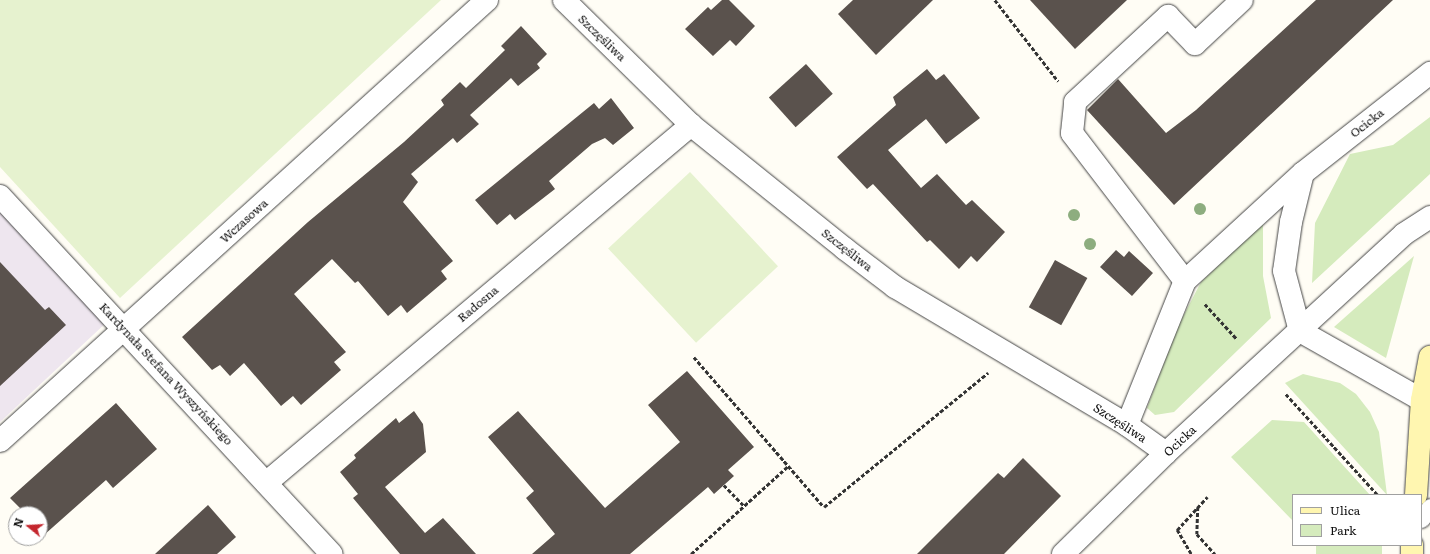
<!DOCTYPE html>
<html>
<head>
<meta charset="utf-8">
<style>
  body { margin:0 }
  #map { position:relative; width:1430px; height:554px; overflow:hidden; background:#fffdf5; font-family:Literata,serif }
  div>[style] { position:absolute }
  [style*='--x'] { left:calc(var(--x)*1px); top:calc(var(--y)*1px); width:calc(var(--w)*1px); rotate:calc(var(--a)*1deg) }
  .industrial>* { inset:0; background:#eee6ef }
  .green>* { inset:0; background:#d5ebbd; transform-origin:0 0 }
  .pitch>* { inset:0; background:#e6f2cf; transform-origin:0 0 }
  .building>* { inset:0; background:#5a524d; transform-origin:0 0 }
  .path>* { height:2.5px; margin-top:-1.25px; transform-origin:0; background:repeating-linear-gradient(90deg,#333 0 4px,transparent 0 6px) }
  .roads { filter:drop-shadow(0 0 1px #444) drop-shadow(0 0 1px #444) }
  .service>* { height:17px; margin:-8.5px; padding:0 8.5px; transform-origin:8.5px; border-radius:8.5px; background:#fff }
  .minor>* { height:22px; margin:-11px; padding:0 11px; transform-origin:11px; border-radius:11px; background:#fff }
  .secondary>* { height:22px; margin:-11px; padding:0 11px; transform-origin:11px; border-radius:11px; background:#fff6b0 }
  .trees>* { width:12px; height:12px; margin:-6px; border-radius:50%; background:#8dad7f }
  span { translate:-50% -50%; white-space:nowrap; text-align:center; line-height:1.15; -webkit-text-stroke:4px #fff; paint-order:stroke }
  .street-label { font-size:12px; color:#111 }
  .legend { position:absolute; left:1292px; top:494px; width:130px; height:52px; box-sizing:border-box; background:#fff; border:1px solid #a0a0a0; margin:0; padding:5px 7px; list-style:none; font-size:12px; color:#111 }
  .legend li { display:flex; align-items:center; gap:8px; height:20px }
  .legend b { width:20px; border:1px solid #a0a0a0 }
  .north { position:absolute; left:8px; top:506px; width:40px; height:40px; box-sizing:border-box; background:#fff; border:1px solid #a0a0a0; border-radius:50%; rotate:288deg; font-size:11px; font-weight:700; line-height:16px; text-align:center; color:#111 }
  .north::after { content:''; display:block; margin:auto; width:14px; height:18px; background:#c4262e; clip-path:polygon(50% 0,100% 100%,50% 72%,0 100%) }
</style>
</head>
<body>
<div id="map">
  <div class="industrial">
    <i style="clip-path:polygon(0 204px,108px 321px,0 422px)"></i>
  </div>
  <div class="green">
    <i style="clip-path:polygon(1430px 117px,1430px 174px,1312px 283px,1315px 223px,1350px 154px,1393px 145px)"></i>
    <i style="clip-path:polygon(1263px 223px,1263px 276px,1271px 318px,1174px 412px,1155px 415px,1147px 408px,1177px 328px,1201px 282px)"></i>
    <i style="clip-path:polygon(1414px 256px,1386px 358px,1334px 327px)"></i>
    <i style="clip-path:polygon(1303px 374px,1340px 383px,1356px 394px,1370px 412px,1379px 432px,1387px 495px,1285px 383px)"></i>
    <i style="clip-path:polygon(1272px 420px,1304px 422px,1370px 495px,1293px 495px,1293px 521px,1231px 457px)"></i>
    <i style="left:1316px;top:545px;width:66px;height:12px"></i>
  </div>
  <div class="pitch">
    <i style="clip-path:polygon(0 0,441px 0,120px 298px,0 167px)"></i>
    <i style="left:690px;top:172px;width:129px;height:112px;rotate:47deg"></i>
  </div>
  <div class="building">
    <i style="clip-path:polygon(722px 0,729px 0,755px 26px,736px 46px,730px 40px,713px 56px,685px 29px,708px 7px,711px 10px)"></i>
    <i style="clip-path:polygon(853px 0,933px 0,876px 55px,838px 14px)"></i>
    <i style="clip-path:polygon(1030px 0,1127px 0,1075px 49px)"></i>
    <i style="clip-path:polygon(1316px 0,1393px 0,1174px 205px,1087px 110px,1118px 79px,1166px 133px,1196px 110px)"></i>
    <i style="clip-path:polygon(521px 26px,547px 54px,537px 64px,540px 68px,518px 86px,511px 78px,470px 115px,479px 124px,457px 143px,453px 138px,411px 174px,418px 182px,403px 202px,453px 261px,441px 271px,447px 279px,407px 313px,401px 305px,388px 316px,358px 281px,355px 283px,332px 259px,294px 294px,346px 352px,334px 362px,341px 370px,301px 405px,293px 396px,281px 406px,244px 363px,230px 376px,220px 365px,212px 370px,182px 337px,308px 222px,404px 142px,444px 105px,441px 100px,460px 82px,466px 88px,505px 50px,501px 46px)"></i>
    <i style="left:806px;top:64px;width:40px;height:50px;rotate:48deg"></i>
    <i style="clip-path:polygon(927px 69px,936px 80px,944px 74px,980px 118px,946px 144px,926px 119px,888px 150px,921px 188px,937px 174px,966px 205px,972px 200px,1005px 232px,977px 262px,971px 256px,959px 269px,930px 240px,927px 242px,873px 184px,867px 189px,837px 157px,896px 105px,893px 97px)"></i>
    <i style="clip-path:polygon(611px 98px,634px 128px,613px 145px,605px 138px,592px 144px,549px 181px,555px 189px,515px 220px,510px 214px,497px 225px,475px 200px,594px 103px,599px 109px)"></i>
    <i style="clip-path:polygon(1116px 250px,1124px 257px,1129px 251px,1153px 273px,1132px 296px,1100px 267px)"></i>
    <i style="left:1055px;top:260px;width:37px;height:54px;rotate:29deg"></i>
    <i style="clip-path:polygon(0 262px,45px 310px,49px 307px,66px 325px,0 386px)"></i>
    <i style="clip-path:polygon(687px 371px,754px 447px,728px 470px,734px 476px,714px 494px,708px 487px,630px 554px,532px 554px,555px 534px,526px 498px,534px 491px,488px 437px,518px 411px,605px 508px,680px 442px,648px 405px)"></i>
    <i style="clip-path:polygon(116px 403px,157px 449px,113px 488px,106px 480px,35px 543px,31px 538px,40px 538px,40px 514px,18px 514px,22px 510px,10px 498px)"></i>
    <i style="clip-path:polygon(414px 411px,423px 424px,426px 452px,385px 487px,425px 533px,443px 518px,476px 554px,400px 554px,353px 498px,358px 494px,340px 472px,356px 458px,354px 455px,396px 418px,399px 423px)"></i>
    <i style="clip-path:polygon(1023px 458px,1061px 496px,1004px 554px,917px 554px,998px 473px,1004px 478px)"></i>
    <i style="clip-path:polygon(208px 505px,236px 537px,217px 554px,155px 554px)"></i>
  </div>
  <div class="path">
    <i style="--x:995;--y:0;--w:103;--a:52.1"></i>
    <i style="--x:1205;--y:304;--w:47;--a:47.6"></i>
    <i style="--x:694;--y:357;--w:198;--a:49.1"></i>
    <i style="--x:824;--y:507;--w:212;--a:-39.3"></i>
    <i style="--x:1286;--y:394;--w:137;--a:47.7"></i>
    <i style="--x:724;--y:485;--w:29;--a:46"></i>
    <i style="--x:1198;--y:507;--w:27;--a:92"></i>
    <i style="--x:1197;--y:534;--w:27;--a:48"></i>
    <i style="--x:691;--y:554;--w:130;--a:-42.2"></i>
    <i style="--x:1191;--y:554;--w:28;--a:-120"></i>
    <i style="--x:1177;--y:530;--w:45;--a:-47.7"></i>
  </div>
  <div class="roads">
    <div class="service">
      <i style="--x:1421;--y:519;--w:15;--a:-53"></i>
    </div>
    <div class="minor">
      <i style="--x:564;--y:0;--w:178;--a:44.5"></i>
      <i style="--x:691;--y:125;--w:198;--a:38.8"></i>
      <i style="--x:845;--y:249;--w:63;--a:37.2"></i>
      <i style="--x:895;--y:287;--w:270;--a:30.7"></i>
      <i style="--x:1127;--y:425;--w:48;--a:35.7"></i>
      <i style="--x:1303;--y:173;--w:50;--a:103.8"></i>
      <i style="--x:1291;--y:222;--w:49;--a:98.1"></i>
      <i style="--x:1284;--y:271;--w:62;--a:75.1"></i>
      <i style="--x:1300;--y:331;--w:140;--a:29.5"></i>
      <i style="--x:0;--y:196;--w:488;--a:47.2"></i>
      <i style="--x:1185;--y:281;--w:186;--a:-127.4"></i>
      <i style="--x:1072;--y:133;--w:31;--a:-84"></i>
      <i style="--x:1075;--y:102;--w:127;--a:-42.8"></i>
      <i style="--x:1168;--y:16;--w:39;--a:46"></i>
      <i style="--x:1195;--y:44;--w:64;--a:-43.1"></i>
      <i style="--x:1127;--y:425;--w:155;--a:-68.1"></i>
      <i style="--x:1185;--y:281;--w:160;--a:-42.5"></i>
      <i style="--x:1303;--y:173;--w:162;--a:-38.2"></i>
      <i style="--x:0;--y:441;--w:657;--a:-42.16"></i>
      <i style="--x:266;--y:483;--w:556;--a:-40.11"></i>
      <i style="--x:1063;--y:554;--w:144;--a:-44.4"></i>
      <i style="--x:1166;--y:453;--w:323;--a:-42.6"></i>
      <i style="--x:1404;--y:234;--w:31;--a:-33"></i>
    </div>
    <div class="secondary">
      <i style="--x:1416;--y:495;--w:95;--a:-86.4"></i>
      <i style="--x:1422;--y:400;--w:44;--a:-79.5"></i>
      <i style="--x:1412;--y:554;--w:9;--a:-90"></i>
    </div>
  </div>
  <div class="trees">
    <i style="left:1200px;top:209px"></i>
    <i style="left:1074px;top:215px"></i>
    <i style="left:1090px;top:244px"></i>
  </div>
  <div class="street-label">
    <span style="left:602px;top:38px;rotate:44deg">Szczęśliwa</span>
    <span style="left:1367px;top:123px;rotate:-38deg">Ocicka</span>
    <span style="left:244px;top:221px;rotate:-42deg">Wczasowa</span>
    <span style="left:847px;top:250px;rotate:38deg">Szczęśliwa</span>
    <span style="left:478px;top:304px;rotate:-40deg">Radosna</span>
    <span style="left:166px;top:374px;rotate:47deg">Kardynała Stefana Wyszyńskiego</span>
    <span style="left:1120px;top:423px;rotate:33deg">Szczęśliwa</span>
    <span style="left:1180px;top:441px;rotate:-43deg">Ocicka</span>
  </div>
  <ul class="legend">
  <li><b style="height:5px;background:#fff6b0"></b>Ulica</li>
  <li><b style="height:11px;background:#d5ebbd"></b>Park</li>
  </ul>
  <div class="north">N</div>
</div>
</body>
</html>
